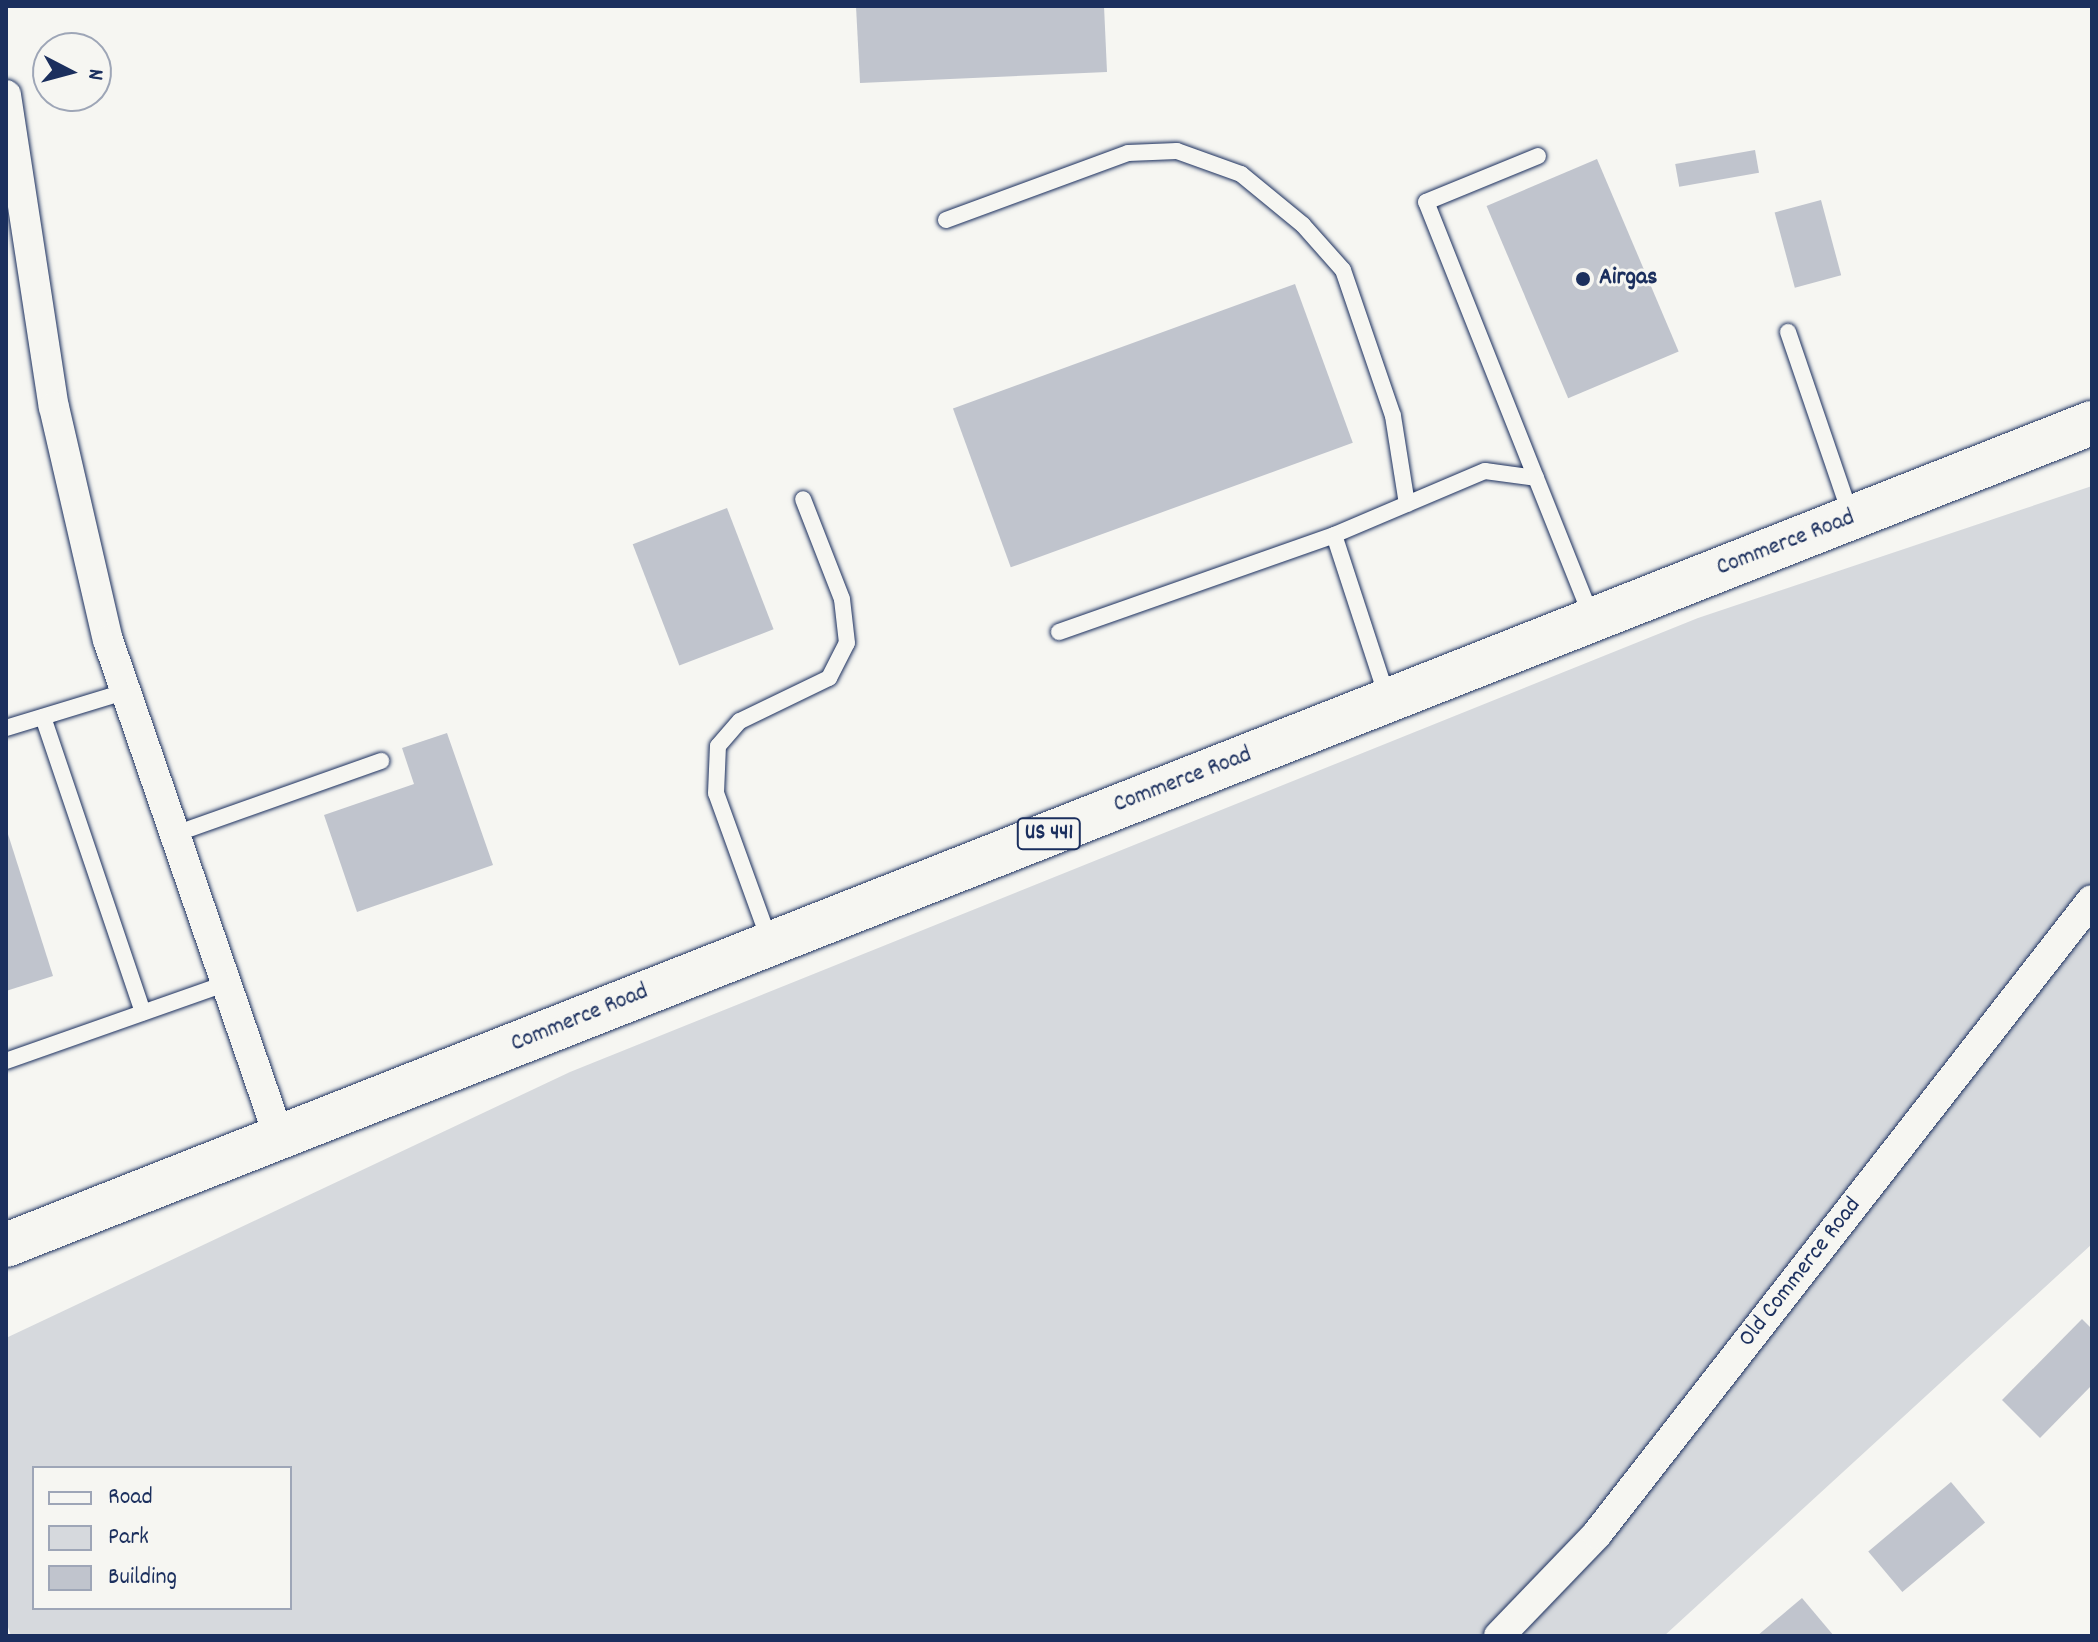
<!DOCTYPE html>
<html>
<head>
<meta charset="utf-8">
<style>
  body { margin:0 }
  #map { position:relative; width:2098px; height:1642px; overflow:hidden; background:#f6f6f2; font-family:Dekko,sans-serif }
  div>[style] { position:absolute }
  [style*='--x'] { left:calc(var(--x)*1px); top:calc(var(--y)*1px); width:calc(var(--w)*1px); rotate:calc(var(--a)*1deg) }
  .green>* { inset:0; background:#d6d9dd }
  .building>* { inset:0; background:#c0c4cd; transform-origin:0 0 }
  .roads { filter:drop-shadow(0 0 2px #1b2f5e) drop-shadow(0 0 2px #1b2f5e) }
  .service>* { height:16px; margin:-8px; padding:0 8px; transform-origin:8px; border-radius:8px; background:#f6f6f2 }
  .minor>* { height:30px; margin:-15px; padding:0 15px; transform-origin:15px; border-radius:15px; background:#f6f6f2 }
  .trunk>* { height:44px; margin:-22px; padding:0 22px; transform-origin:22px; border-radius:22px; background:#f6f6f2 }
  .dots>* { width:22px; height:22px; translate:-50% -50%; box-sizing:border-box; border:4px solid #f6f6f2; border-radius:50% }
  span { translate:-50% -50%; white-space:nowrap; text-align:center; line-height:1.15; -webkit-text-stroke:6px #f6f6f2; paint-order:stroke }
  .shield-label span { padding:2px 6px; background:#f6f6f2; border:2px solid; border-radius:6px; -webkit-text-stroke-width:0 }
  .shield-label { font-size:22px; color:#1b2f5e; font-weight:700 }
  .poi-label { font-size:24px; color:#1b2f5e; font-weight:700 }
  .left { translate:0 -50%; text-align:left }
  .street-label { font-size:24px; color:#1b2f5e }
  .frame { position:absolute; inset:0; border:8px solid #1b2f5e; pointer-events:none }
  .legend { position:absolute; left:32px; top:1466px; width:260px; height:144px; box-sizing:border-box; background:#f6f6f2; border:2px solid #9ea6b7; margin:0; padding:10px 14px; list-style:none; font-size:24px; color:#1b2f5e }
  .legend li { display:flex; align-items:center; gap:16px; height:40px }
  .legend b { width:40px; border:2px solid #9ea6b7 }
  .north { position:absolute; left:32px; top:32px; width:80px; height:80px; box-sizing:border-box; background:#f6f6f2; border:2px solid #9ea6b7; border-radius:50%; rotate:96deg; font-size:22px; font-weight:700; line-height:32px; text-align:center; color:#1b2f5e }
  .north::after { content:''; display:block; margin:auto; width:28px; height:36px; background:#1b2f5e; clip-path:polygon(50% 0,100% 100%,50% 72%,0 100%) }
</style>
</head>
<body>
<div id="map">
  <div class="green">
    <i style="clip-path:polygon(evenodd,2092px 486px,2092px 1244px,1664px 1636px,11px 1636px,6px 1621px,6px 1338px,570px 1072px,1698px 618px,2092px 486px,34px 1468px,290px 1468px,290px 1608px,34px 1608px,34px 1468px)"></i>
  </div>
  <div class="building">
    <i style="clip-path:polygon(856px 6px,1104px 6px,1107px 72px,860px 83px)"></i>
    <i style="left:1755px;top:150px;width:23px;height:81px;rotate:80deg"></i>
    <i style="left:1597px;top:159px;width:209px;height:120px;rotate:67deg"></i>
    <i style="left:1821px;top:200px;width:78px;height:48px;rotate:75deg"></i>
    <i style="left:1295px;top:284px;width:169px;height:364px;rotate:70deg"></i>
    <i style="left:727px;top:508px;width:130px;height:101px;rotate:69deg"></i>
    <i style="clip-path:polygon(447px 733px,493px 865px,357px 912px,324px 815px,414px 784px,402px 748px)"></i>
    <i style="clip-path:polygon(7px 831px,53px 976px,6px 991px,6px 832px)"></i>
    <i style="clip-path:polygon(2082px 1319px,2092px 1329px,2092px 1385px,2040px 1438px,2002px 1400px)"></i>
    <i style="left:1951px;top:1482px;width:53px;height:108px;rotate:50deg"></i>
    <i style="clip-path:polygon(1802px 1598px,1834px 1636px,1757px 1636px)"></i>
  </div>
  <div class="roads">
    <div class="service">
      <i style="--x:946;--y:220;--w:194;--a:-20.2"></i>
      <i style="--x:1128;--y:153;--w:49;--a:-2.3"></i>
      <i style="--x:1177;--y:151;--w:68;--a:19.8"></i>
      <i style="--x:1241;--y:174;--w:80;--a:39.4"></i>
      <i style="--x:1303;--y:225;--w:60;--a:48.4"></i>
      <i style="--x:1343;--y:270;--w:154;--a:71.1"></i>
      <i style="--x:1393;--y:416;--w:89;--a:81"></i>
      <i style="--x:1788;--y:332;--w:194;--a:71.1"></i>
      <i style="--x:1536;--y:478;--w:297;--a:-111.7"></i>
      <i style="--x:1426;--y:202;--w:121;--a:-22.3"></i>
      <i style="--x:1059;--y:632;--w:292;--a:-19.4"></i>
      <i style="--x:1387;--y:697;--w:170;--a:-108.1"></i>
      <i style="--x:1334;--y:535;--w:164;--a:-23"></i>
      <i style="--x:1485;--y:471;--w:51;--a:7.8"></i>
      <i style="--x:1536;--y:478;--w:151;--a:68.2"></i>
      <i style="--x:43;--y:717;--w:312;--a:71.3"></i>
      <i style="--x:6;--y:728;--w:123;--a:-17"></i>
      <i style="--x:172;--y:835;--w:222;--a:-19.5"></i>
      <i style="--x:770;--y:942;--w:158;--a:-109.9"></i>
      <i style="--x:716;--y:793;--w:47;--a:-87.6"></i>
      <i style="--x:718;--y:746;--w:33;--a:-49"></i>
      <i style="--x:740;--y:721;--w:99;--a:-25.8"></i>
      <i style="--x:829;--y:678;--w:39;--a:-63"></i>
      <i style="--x:847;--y:643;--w:44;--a:-96.5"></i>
      <i style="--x:842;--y:599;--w:107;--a:-111.3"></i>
      <i style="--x:6;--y:1061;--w:232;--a:-19.4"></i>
    </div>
    <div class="minor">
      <i style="--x:6;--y:95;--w:316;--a:81.3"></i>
      <i style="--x:54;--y:407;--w:239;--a:77"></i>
      <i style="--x:108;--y:640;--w:526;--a:71.01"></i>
      <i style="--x:1499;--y:1636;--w:141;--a:-46.1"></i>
      <i style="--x:1597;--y:1534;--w:804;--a:-52.02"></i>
    </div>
    <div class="trunk">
      <i style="--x:6;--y:1245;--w:2242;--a:-21.51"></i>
    </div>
  </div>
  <div class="dots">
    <i style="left:1583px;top:279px;background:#1b2f5e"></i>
  </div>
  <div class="shield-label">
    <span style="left:1049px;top:834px">US 441</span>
  </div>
  <div class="poi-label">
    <span class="left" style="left:1599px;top:279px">Airgas</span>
  </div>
  <div class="street-label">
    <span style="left:1786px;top:544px;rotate:-21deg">Commerce Road</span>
    <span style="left:1183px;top:781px;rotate:-21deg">Commerce Road</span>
    <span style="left:580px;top:1019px;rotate:-22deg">Commerce Road</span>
    <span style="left:1801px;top:1273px;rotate:-52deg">Old Commerce Road</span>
  </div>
  <div class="frame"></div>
  <ul class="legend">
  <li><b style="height:10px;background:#f6f6f2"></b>Road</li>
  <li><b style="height:22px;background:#d6d9dd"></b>Park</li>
  <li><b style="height:22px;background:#c0c4cd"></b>Building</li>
  </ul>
  <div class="north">N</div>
</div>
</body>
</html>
